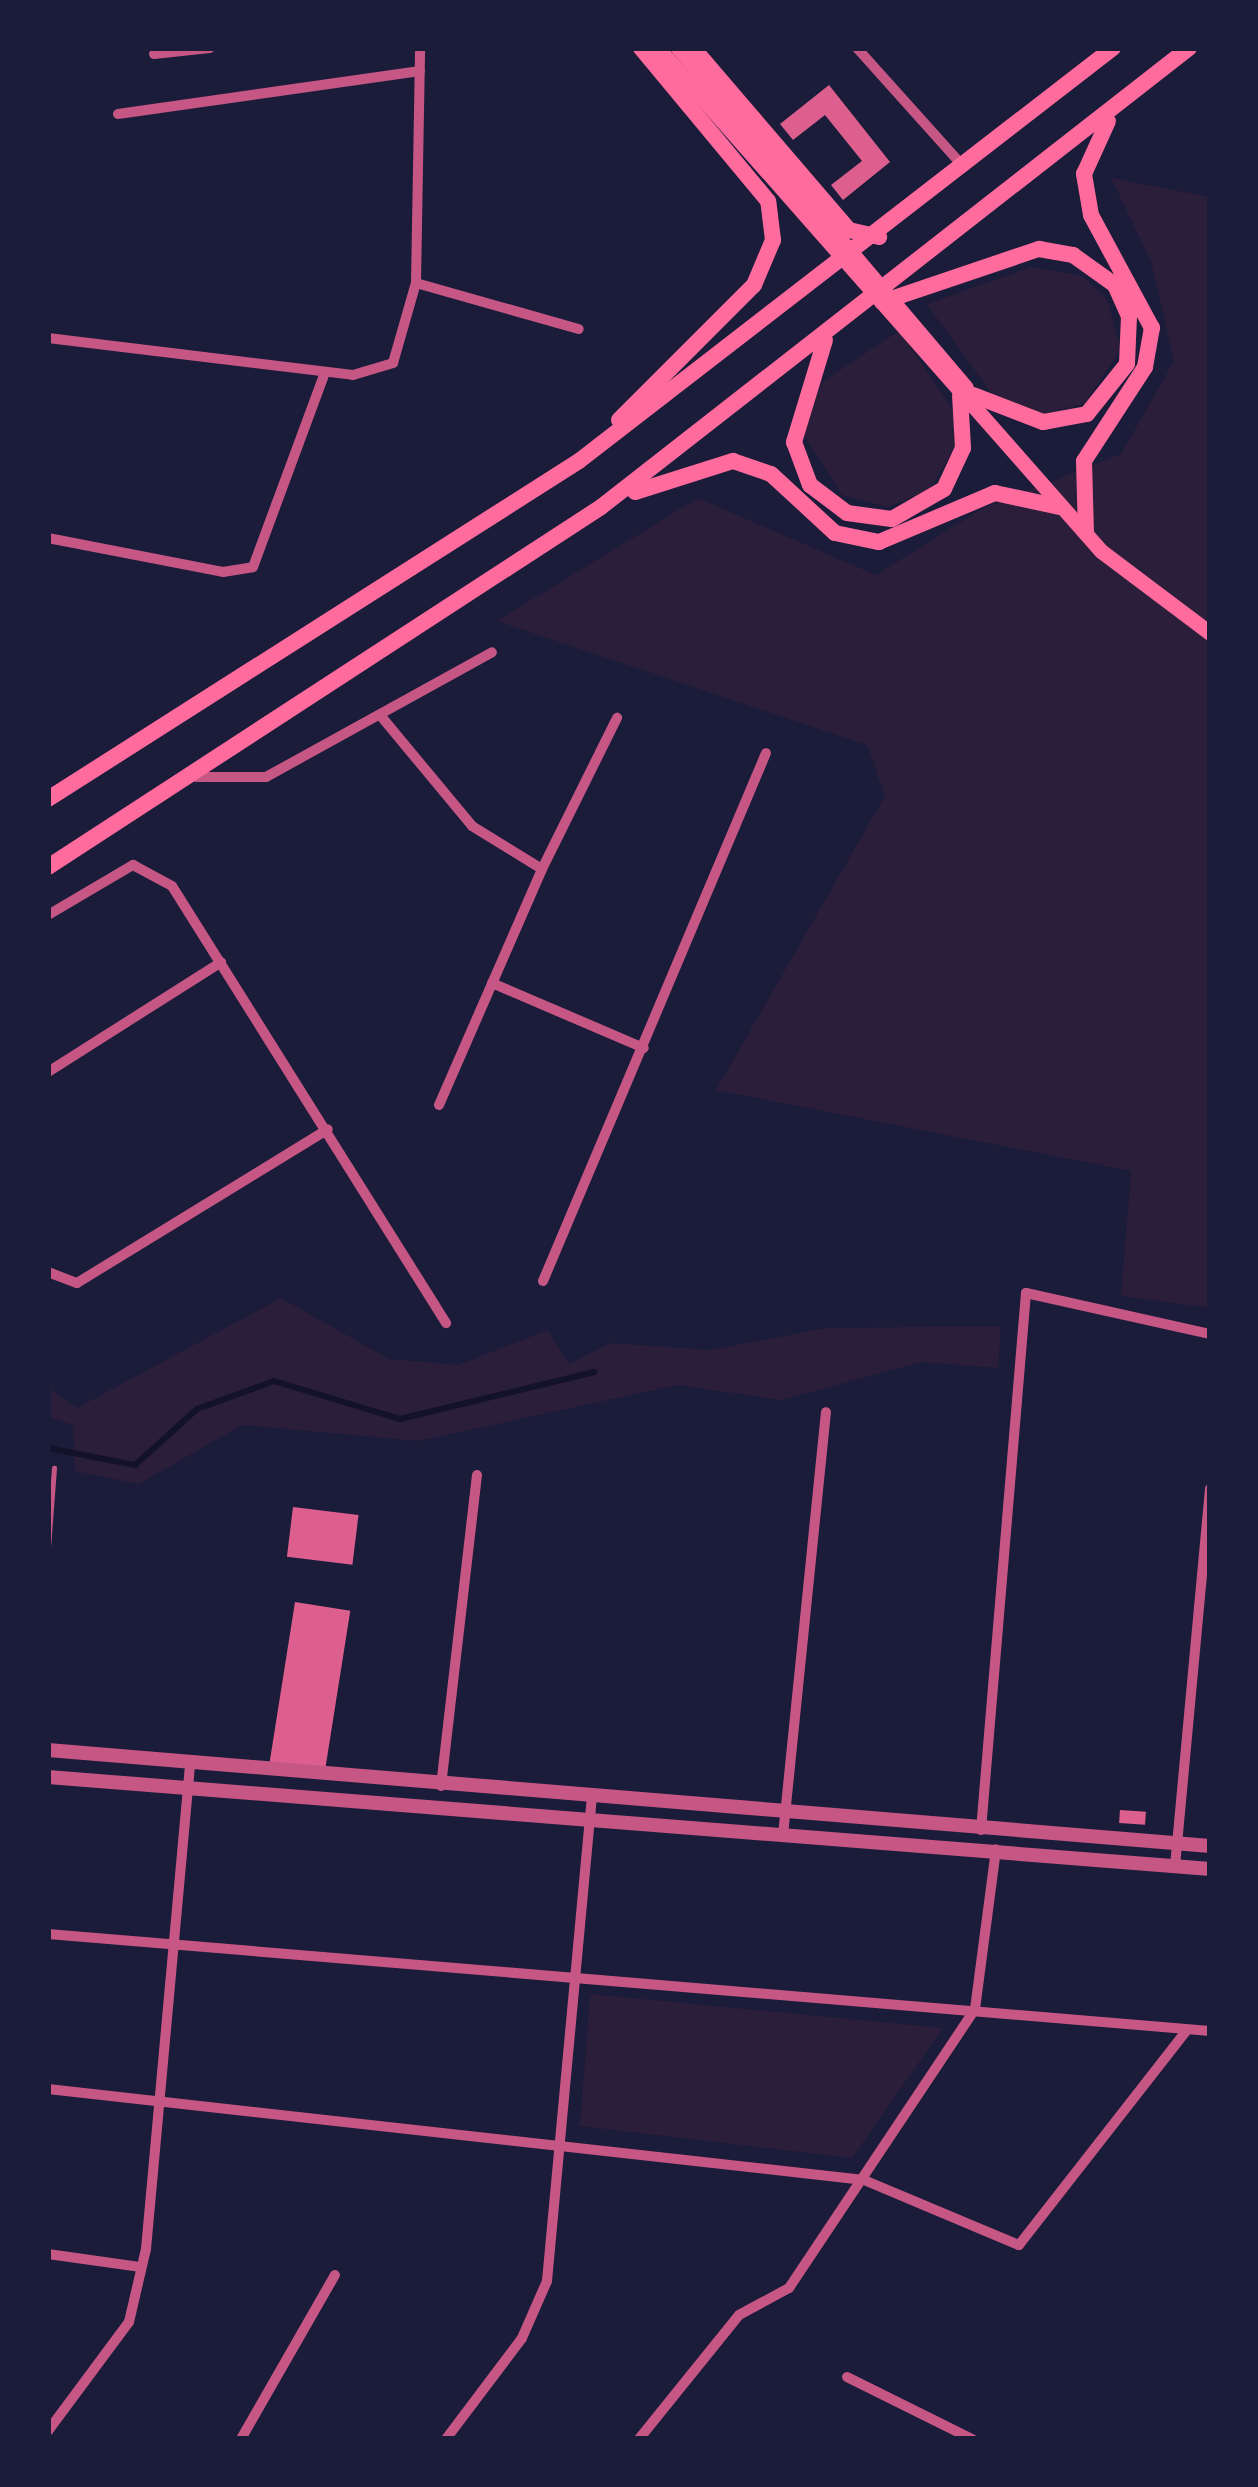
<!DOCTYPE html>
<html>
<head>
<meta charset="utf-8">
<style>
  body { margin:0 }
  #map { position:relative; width:1258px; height:2487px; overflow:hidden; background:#1b1b3a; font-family:Mulish,sans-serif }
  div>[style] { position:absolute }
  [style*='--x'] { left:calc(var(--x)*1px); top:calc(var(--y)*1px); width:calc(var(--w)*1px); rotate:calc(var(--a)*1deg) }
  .green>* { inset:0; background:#2a1e3b }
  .stream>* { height:6px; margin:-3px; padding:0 3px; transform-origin:3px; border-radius:3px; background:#12122b }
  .building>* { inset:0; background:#dd5f8e; transform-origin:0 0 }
  .service>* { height:4.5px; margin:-2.25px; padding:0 2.25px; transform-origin:2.25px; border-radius:2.25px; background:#c65784 }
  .minor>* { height:10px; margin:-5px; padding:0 5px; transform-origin:5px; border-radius:5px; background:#c65784 }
  .tertiary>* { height:14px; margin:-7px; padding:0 7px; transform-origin:7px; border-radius:7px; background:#c65784 }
  .secondary>* { height:15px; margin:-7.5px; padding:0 7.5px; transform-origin:7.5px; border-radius:7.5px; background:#ff6b9d }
  .primary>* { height:16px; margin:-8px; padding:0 8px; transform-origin:8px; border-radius:8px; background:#ff6b9d }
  span { translate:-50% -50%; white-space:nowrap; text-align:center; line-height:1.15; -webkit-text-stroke:9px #1b1b3a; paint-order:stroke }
  .frame { position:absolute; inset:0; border:51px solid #1b1b3a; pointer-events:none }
</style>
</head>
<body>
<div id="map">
  <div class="green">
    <i style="clip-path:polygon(1111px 178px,1210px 197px,1210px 1308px,1121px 1296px,1131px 1171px,716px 1090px,885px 796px,867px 745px,497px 621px,698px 498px,876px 575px,983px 508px,1121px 454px,1174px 361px,1151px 261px)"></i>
    <i style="clip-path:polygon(1031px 267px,1082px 276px,1107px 299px,1121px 349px,1085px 403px,1037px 416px,996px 400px,927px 304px)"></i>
    <i style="clip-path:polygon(899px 331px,954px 411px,955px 448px,928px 491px,888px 507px,842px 495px,799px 427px,815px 387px)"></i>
    <i style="clip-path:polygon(281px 1298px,389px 1359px,458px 1365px,548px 1330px,569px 1364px,610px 1343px,710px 1350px,826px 1328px,1001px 1326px,998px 1368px,921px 1362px,782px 1400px,678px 1385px,418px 1441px,242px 1425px,139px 1484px,75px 1471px,73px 1425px,48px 1417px,48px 1387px,77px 1408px)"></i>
    <i style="clip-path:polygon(590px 1994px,943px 2028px,852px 2158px,580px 2126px)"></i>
  </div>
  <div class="stream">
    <i style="--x:48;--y:1448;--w:89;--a:11.1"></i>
    <i style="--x:135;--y:1465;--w:84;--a:-42.1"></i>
    <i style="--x:197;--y:1409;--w:82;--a:-20"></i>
    <i style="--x:274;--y:1381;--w:132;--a:16.8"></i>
    <i style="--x:400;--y:1419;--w:200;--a:-13.6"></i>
  </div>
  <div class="building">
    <i style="clip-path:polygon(829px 85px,890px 162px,843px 200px,831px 185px,862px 161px,825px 115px,793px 140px,780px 124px)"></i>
    <i style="left:293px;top:1507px;width:66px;height:50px;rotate:7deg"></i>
    <i style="left:295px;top:1602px;width:56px;height:170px;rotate:9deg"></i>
    <i style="left:1120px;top:1810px;width:26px;height:13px;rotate:4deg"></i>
  </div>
  <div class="service">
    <i style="--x:48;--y:1548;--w:80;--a:-85.7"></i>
  </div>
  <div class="minor">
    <i style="--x:857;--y:48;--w:159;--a:48.1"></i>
    <i style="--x:154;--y:54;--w:56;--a:-6.1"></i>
    <i style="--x:118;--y:114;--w:305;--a:-8.1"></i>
    <i style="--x:416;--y:283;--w:169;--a:15.8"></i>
    <i style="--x:48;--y:338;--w:307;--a:6.9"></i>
    <i style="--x:353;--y:375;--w:42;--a:-16.7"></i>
    <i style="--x:393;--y:363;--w:83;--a:-74"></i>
    <i style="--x:416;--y:283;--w:235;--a:-89"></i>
    <i style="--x:48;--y:538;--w:178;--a:11"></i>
    <i style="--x:223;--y:572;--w:30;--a:-9"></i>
    <i style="--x:253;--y:567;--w:208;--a:-69.7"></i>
    <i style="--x:380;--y:715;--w:144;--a:50.3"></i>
    <i style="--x:472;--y:826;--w:82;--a:31.6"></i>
    <i style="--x:542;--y:869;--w:169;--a:-63.6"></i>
    <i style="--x:196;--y:777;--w:70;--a:0"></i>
    <i style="--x:266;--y:777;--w:258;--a:-28.9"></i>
    <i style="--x:48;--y:915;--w:99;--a:-30.5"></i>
    <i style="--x:133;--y:865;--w:44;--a:28.3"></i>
    <i style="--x:172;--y:886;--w:516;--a:57.91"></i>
    <i style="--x:492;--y:983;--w:165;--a:23.2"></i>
    <i style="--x:48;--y:1072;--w:205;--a:-32.4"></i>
    <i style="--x:439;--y:1105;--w:257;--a:-66.4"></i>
    <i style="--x:48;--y:1272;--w:31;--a:21"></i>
    <i style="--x:77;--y:1283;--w:294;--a:-31.5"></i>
    <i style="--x:543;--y:1281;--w:573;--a:-67.1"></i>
    <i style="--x:441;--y:1786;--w:313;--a:-83.4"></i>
    <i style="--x:981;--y:1830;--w:539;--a:-85.21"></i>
    <i style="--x:1026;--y:1293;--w:189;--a:12.6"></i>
    <i style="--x:783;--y:1835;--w:425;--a:-84.2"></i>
    <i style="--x:1175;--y:1866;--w:379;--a:-84.7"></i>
    <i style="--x:48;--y:1934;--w:1166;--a:4.77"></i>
    <i style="--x:48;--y:2089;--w:821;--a:6.36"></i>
    <i style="--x:864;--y:2180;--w:168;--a:22.8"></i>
    <i style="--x:1019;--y:2245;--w:271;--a:-52"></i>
    <i style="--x:48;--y:2254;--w:94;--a:8"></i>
    <i style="--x:847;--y:2377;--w:140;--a:26.4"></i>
    <i style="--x:48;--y:2431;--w:136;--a:-53.4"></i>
    <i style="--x:129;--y:2322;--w:75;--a:-76.9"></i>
    <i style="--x:146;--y:2249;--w:488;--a:-84.8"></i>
    <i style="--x:241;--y:2439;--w:189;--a:-60.2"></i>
    <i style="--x:446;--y:2439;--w:126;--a:-53"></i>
    <i style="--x:522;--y:2338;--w:62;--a:-66.3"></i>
    <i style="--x:547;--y:2281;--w:483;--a:-84.7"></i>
    <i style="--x:639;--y:2439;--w:159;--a:-51.1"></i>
    <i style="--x:739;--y:2315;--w:57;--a:-28.4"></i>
    <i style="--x:789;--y:2288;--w:335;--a:-56.3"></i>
    <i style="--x:975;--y:2009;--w:161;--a:-82.5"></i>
  </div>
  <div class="tertiary">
    <i style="--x:48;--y:1750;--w:1166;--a:4.72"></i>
    <i style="--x:48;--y:1777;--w:1166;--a:4.53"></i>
  </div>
  <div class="secondary">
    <i style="--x:658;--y:48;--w:670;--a:48.63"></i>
    <i style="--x:1101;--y:551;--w:136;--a:37"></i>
    <i style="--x:678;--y:48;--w:445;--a:49.7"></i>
  </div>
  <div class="primary">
    <i style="--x:693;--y:48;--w:240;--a:49.4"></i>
    <i style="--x:849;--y:230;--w:31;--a:13"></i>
    <i style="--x:882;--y:302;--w:166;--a:-18.7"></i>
    <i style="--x:1039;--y:249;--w:35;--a:10"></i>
    <i style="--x:1073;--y:255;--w:52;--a:35.5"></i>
    <i style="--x:1115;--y:285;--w:34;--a:66"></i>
    <i style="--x:1129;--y:316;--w:48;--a:92.4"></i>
    <i style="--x:1127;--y:364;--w:64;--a:128.7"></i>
    <i style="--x:1087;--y:414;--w:45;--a:169.7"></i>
    <i style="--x:1043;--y:422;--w:75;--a:-158.9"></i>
    <i style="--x:825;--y:340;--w:107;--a:106.9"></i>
    <i style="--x:794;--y:442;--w:46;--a:69.6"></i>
    <i style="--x:810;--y:485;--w:46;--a:37.1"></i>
    <i style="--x:847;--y:513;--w:45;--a:7.6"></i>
    <i style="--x:892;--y:519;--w:60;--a:-30"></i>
    <i style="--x:944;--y:489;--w:45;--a:-65.1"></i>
    <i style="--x:963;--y:448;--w:53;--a:-93.2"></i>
    <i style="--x:619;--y:420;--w:191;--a:-45"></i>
    <i style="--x:754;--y:285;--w:49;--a:-67.1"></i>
    <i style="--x:773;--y:240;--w:39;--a:-97"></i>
    <i style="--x:768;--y:201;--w:199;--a:-129.7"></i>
    <i style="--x:635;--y:492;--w:103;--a:-17.6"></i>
    <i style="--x:733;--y:461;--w:40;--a:18.9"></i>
    <i style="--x:771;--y:474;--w:87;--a:42.7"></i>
    <i style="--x:835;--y:533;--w:45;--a:11.6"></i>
    <i style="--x:879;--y:542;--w:126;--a:-22.9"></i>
    <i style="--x:995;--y:493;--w:66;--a:12.2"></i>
    <i style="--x:1086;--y:533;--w:72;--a:-91.6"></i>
    <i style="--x:1084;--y:461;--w:112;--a:-57"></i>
    <i style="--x:1145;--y:367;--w:40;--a:-80"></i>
    <i style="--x:1152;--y:328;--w:128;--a:-118.4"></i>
    <i style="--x:1091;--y:215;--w:42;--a:-99.7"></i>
    <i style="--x:1084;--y:174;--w:58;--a:-65.6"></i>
    <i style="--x:48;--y:799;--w:629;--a:-32.48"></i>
    <i style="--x:579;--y:461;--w:675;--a:-37.72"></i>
    <i style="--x:48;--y:867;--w:660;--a:-33.06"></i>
    <i style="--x:601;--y:507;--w:746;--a:-37.98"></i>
  </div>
  <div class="frame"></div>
</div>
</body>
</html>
